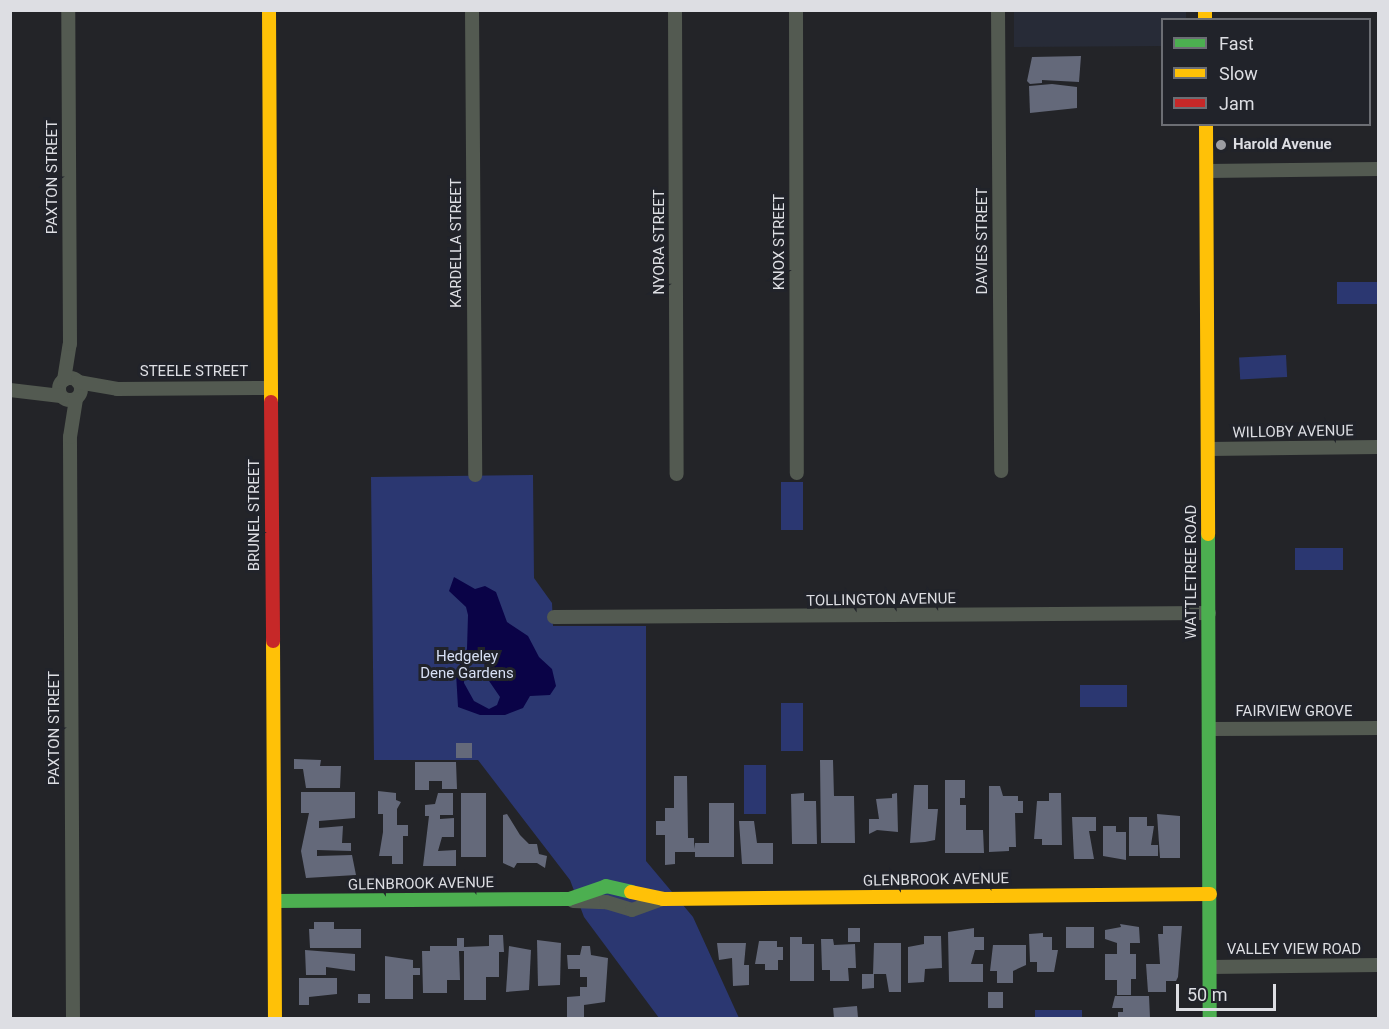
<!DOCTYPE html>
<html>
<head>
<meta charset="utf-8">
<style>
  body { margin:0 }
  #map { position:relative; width:1389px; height:1029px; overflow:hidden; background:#232428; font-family:Roboto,sans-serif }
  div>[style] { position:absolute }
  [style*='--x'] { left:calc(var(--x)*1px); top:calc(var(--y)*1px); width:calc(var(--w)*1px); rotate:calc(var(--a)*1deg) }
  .built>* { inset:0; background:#272b37 }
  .green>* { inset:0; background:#2b3771; transform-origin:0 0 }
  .water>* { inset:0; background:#0a0347 }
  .building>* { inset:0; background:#64697a; transform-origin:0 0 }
  .street>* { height:14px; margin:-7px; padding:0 7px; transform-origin:7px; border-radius:7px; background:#535a51 }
  .street>.ring { margin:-7px; padding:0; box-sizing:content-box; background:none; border:14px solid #535a51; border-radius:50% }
  .fast>* { height:14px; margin:-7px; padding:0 7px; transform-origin:7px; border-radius:7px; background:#4caf50 }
  .slow>* { height:14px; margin:-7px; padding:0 7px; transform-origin:7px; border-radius:7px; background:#ffc107 }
  .jam>* { height:14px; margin:-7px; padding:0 7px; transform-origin:7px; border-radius:7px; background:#c62828 }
  .dots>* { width:16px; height:16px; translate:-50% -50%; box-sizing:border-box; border:3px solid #21232a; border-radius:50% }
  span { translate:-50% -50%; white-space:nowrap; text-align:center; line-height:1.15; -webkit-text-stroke:6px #21232a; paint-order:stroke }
  .poi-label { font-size:15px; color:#dddee3; font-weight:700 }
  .left { translate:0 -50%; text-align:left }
  .street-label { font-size:15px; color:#dddee3 }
  .park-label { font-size:15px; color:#d7dff4 }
  .frame { position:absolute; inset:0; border:12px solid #dddee3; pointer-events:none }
  .legend { position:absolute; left:1161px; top:18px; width:210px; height:108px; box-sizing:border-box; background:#21232a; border:2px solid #6c6e74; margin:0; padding:8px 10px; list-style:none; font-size:18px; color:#dddee3 }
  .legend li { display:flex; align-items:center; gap:12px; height:30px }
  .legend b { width:30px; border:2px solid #6c6e74 }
  .scale { position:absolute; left:1176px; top:984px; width:100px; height:27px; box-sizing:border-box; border:3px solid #dddee3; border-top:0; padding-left:8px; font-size:18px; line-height:21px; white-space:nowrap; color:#dddee3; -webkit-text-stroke:4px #21232a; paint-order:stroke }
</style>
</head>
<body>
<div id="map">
  <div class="built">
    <i style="clip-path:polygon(1014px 11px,1186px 11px,1186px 19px,1162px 20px,1162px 46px,1014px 47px)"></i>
  </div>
  <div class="green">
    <i style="left:1337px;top:282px;width:41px;height:22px"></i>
    <i style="left:1286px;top:355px;width:22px;height:47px;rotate:87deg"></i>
    <i style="clip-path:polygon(533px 475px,534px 578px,552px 603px,553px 626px,646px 626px,646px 861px,693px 917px,739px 1018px,659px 1018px,584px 917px,570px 880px,478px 760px,374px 760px,371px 477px)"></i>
    <i style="left:781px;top:482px;width:22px;height:48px"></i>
    <i style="left:1295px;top:548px;width:48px;height:22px"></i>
    <i style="left:1080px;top:685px;width:47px;height:22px"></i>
    <i style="left:781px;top:703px;width:22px;height:48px"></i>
    <i style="left:744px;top:765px;width:22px;height:49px"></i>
    <i style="left:1035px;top:1010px;width:47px;height:8px"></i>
  </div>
  <div class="water">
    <i style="clip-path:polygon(evenodd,454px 577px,475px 589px,485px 586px,496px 592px,507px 622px,528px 636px,539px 657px,552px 669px,556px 686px,550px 695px,530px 696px,523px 708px,505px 715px,480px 715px,458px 707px,456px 673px,467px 649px,468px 615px,466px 607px,449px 591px,454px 577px,475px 654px,484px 659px,487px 678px,500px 697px,497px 705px,489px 709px,474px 701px,464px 683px,465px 667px,475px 654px)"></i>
  </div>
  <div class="building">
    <i style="clip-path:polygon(1081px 56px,1079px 82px,1042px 80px,1042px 83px,1030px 84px,1027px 81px,1032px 57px)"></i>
    <i style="clip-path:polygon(1052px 84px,1077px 87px,1077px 108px,1030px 113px,1029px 86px)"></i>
    <i style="left:456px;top:743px;width:16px;height:15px"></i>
    <i style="clip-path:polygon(294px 759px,321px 760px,320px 766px,341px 766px,340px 788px,306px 788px,303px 769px,294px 769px)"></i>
    <i style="clip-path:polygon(820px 760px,833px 760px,834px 796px,854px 796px,855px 843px,821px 843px)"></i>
    <i style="clip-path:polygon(415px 762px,456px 762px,457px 789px,442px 789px,442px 781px,429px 781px,429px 790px,415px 790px)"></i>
    <i style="clip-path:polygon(674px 776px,687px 776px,688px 838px,694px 838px,694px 849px,695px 843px,709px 843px,709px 803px,734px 803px,734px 857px,695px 857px,695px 852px,675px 852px,675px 864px,665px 865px,665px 835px,656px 835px,656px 821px,665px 821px,665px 808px,674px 808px)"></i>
    <i style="clip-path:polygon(945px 780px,965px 780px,965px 798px,960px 798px,960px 805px,966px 805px,966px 830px,983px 830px,984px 853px,945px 853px)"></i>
    <i style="clip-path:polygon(914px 785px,928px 785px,928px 809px,938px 809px,935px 840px,925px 842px,910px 843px)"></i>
    <i style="clip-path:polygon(989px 786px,1000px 786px,1003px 796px,1018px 796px,1018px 801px,1023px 801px,1023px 813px,1015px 813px,1016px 847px,1009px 847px,1009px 851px,989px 852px)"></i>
    <i style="clip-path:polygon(378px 791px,396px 793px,396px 800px,401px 802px,397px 809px,397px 825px,408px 825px,408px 836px,403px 836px,403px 864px,392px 864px,392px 856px,379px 856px,383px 832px,383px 814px,378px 814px)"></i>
    <i style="clip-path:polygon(301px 792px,355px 792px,355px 818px,319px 821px,319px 828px,343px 826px,342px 843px,351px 843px,351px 851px,317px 850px,317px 856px,352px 855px,356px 875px,306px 878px,301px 851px,309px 813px,301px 813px)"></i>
    <i style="clip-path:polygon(438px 793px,453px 793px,453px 815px,440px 815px,440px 819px,454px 818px,454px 837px,442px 837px,438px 851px,456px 850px,456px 866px,423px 866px,429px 816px,425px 816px,425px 805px,435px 804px)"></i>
    <i style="left:461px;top:793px;width:25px;height:64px"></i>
    <i style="clip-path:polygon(804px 793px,804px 801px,816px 801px,817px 844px,792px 844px,791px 794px)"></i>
    <i style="clip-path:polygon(897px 793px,898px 832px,877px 830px,869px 834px,869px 819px,879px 819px,876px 799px,892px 798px,892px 794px)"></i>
    <i style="clip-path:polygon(1049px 793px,1061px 793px,1062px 845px,1042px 845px,1042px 839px,1034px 839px,1037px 801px,1049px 801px)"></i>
    <i style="clip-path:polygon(507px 814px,520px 835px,529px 844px,537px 844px,539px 854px,547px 856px,545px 868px,537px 863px,517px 863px,514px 868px,503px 863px,503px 815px)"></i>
    <i style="clip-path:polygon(1157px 814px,1180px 816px,1180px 858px,1160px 858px)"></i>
    <i style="clip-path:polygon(1072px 817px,1096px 817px,1096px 831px,1089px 831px,1094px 859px,1074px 859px)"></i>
    <i style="clip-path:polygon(1129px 817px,1147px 817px,1147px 826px,1154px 826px,1151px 845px,1158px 845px,1158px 856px,1129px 856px)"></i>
    <i style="clip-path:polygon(739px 821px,754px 821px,757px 843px,773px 843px,773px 864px,742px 864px)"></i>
    <i style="clip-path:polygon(1103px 826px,1116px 826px,1116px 832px,1126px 832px,1126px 860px,1103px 856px)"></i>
    <i style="clip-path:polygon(314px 922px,334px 922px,334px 929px,361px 929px,361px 948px,310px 948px,309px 929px,314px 929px)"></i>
    <i style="clip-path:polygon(1120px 924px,1139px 927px,1140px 943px,1130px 943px,1130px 954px,1136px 954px,1136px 979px,1131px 979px,1131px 995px,1117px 995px,1117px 980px,1105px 980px,1105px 954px,1117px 954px,1117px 943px,1105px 939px,1105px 930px,1121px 927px)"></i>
    <i style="clip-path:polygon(1163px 926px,1182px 926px,1178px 977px,1176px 981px,1166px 981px,1166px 992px,1148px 992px,1146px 964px,1160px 964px,1158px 934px,1163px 934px)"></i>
    <i style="left:1066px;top:927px;width:28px;height:21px"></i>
    <i style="left:860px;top:928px;width:14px;height:12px;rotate:90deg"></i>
    <i style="clip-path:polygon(974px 928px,974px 937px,984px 937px,984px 950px,975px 950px,971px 964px,983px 964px,983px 982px,949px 982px,948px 932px)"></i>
    <i style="clip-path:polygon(1043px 933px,1043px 937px,1052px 937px,1052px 950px,1058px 950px,1054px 972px,1037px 972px,1037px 962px,1030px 962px,1029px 934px)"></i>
    <i style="clip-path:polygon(489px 935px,503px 935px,504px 952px,499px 952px,499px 977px,486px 977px,486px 1000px,464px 1000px,464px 951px,459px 951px,460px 980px,447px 980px,447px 993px,423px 993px,422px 951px,430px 951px,430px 946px,457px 946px,457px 938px,464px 938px,464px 947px,489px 946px)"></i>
    <i style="clip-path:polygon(924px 936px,941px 936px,942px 968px,925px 969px,924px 982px,908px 983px,908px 947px,924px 944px)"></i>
    <i style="clip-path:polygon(790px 937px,802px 937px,802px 944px,814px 944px,814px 981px,790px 981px)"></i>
    <i style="clip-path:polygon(821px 939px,833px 939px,834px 945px,855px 944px,856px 968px,848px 968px,849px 981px,830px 981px,830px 970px,822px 970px)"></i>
    <i style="clip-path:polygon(537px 940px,561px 943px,560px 985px,538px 986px)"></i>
    <i style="clip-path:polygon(759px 941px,777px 941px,777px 947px,783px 947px,783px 960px,778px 960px,778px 970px,765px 970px,765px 964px,755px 964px)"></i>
    <i style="clip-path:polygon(717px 943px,746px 943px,744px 965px,749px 965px,749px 985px,733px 986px,732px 958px,719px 960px)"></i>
    <i style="clip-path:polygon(874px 943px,901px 943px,901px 992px,889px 992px,886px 974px,874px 974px,874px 988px,862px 989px,862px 974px,873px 974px)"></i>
    <i style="clip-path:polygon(993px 945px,1026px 945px,1026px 965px,1013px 971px,1013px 983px,997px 983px,997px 971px,990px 971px)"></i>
    <i style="clip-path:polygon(509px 946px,531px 950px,529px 990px,506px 992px)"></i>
    <i style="clip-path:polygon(582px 946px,590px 946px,591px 955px,608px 958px,605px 1002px,584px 1005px,584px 1018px,567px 1018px,567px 997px,580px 996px,580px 987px,587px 987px,587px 977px,580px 977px,580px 969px,568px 969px,567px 955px,580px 955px)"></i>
    <i style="clip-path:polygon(305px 950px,355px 954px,355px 971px,326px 967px,326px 975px,306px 975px)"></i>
    <i style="clip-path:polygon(385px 956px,413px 960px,413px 968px,420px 968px,420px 975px,413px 975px,413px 999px,385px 999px)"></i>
    <i style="clip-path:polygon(299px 978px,337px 978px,337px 994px,309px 997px,309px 1005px,299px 1005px)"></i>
    <i style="left:988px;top:992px;width:15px;height:16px"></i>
    <i style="left:358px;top:994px;width:12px;height:9px"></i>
    <i style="clip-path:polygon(1115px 996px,1149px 996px,1150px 1018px,1118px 1018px,1118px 1012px,1123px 1012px,1123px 1008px,1112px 1008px)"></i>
    <i style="left:857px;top:1006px;width:12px;height:24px;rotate:85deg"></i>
  </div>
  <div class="street">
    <i style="--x:472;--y:10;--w:465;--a:89.6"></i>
    <i style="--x:675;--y:10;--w:464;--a:89.8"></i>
    <i style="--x:796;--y:10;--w:463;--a:89.9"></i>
    <i style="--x:998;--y:10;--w:461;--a:89.6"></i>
    <i style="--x:1207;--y:171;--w:171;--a:-0.7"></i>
    <i class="ring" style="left:59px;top:378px;width:8px;height:8px"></i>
    <i style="--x:64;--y:380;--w:36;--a:-81"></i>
    <i style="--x:70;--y:344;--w:334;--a:-90.3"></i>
    <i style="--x:78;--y:382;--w:40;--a:10"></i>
    <i style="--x:117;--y:389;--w:154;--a:-0.4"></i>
    <i style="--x:10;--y:390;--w:51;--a:6.7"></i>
    <i style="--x:1208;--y:449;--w:170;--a:-0.7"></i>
    <i style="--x:554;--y:617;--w:655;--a:-0.35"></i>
    <i style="--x:1209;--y:729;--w:169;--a:-0.3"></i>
    <i style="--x:573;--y:901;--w:33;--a:2"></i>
    <i style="--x:606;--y:902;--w:27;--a:17"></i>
    <i style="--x:632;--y:910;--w:33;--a:-20"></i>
    <i style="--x:1210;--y:967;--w:168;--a:-0.7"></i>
    <i style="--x:73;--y:1018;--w:581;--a:-90.3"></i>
    <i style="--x:70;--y:437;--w:38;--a:-81"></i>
  </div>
  <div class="fast">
    <i style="--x:1208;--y:534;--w:484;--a:89.8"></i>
    <i style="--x:275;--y:901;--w:294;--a:-0.4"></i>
    <i style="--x:569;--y:899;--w:39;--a:-19"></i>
    <i style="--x:606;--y:886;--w:26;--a:13"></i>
  </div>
  <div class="slow">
    <i style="--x:269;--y:10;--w:392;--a:89.7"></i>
    <i style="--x:1205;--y:10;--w:10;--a:90"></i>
    <i style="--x:1206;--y:124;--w:410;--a:89.7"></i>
    <i style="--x:273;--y:641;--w:377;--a:89.7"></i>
    <i style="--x:631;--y:892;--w:33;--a:12"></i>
    <i style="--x:663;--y:899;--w:547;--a:-0.52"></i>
  </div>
  <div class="jam">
    <i style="--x:271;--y:402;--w:239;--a:89.5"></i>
  </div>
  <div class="dots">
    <i style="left:1221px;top:145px;background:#9c9da2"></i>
  </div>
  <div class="poi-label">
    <span class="left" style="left:1233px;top:145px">Harold Avenue</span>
  </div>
  <div class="street-label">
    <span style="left:53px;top:177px;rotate:-90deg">PAXTON STREET</span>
    <span style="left:983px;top:241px;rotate:-90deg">DAVIES STREET</span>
    <span style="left:660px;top:242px;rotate:-90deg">NYORA STREET</span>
    <span style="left:780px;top:242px;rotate:-90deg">KNOX STREET</span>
    <span style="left:457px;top:243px;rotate:-90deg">KARDELLA STREET</span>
    <span style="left:194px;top:372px">STEELE STREET</span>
    <span style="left:1293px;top:432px;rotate:-1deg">WILLOBY AVENUE</span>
    <span style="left:255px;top:515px;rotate:-90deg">BRUNEL STREET</span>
    <span style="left:1192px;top:572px;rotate:-90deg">WATTLETREE ROAD</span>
    <span style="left:881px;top:600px;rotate:-1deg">TOLLINGTON AVENUE</span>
    <span style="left:1294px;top:712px">FAIRVIEW GROVE</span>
    <span style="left:55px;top:728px;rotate:-90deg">PAXTON STREET</span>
    <span style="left:936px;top:880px;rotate:-1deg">GLENBROOK AVENUE</span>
    <span style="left:421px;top:884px;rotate:-1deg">GLENBROOK AVENUE</span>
    <span style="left:1294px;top:950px">VALLEY VIEW ROAD</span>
  </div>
  <div class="park-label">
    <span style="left:467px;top:665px">Hedgeley<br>Dene Gardens</span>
  </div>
  <div class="frame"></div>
  <ul class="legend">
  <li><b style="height:8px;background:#4caf50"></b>Fast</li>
  <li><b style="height:8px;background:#ffc107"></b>Slow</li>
  <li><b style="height:8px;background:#c62828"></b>Jam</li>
  </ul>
  <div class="scale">50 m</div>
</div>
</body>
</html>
